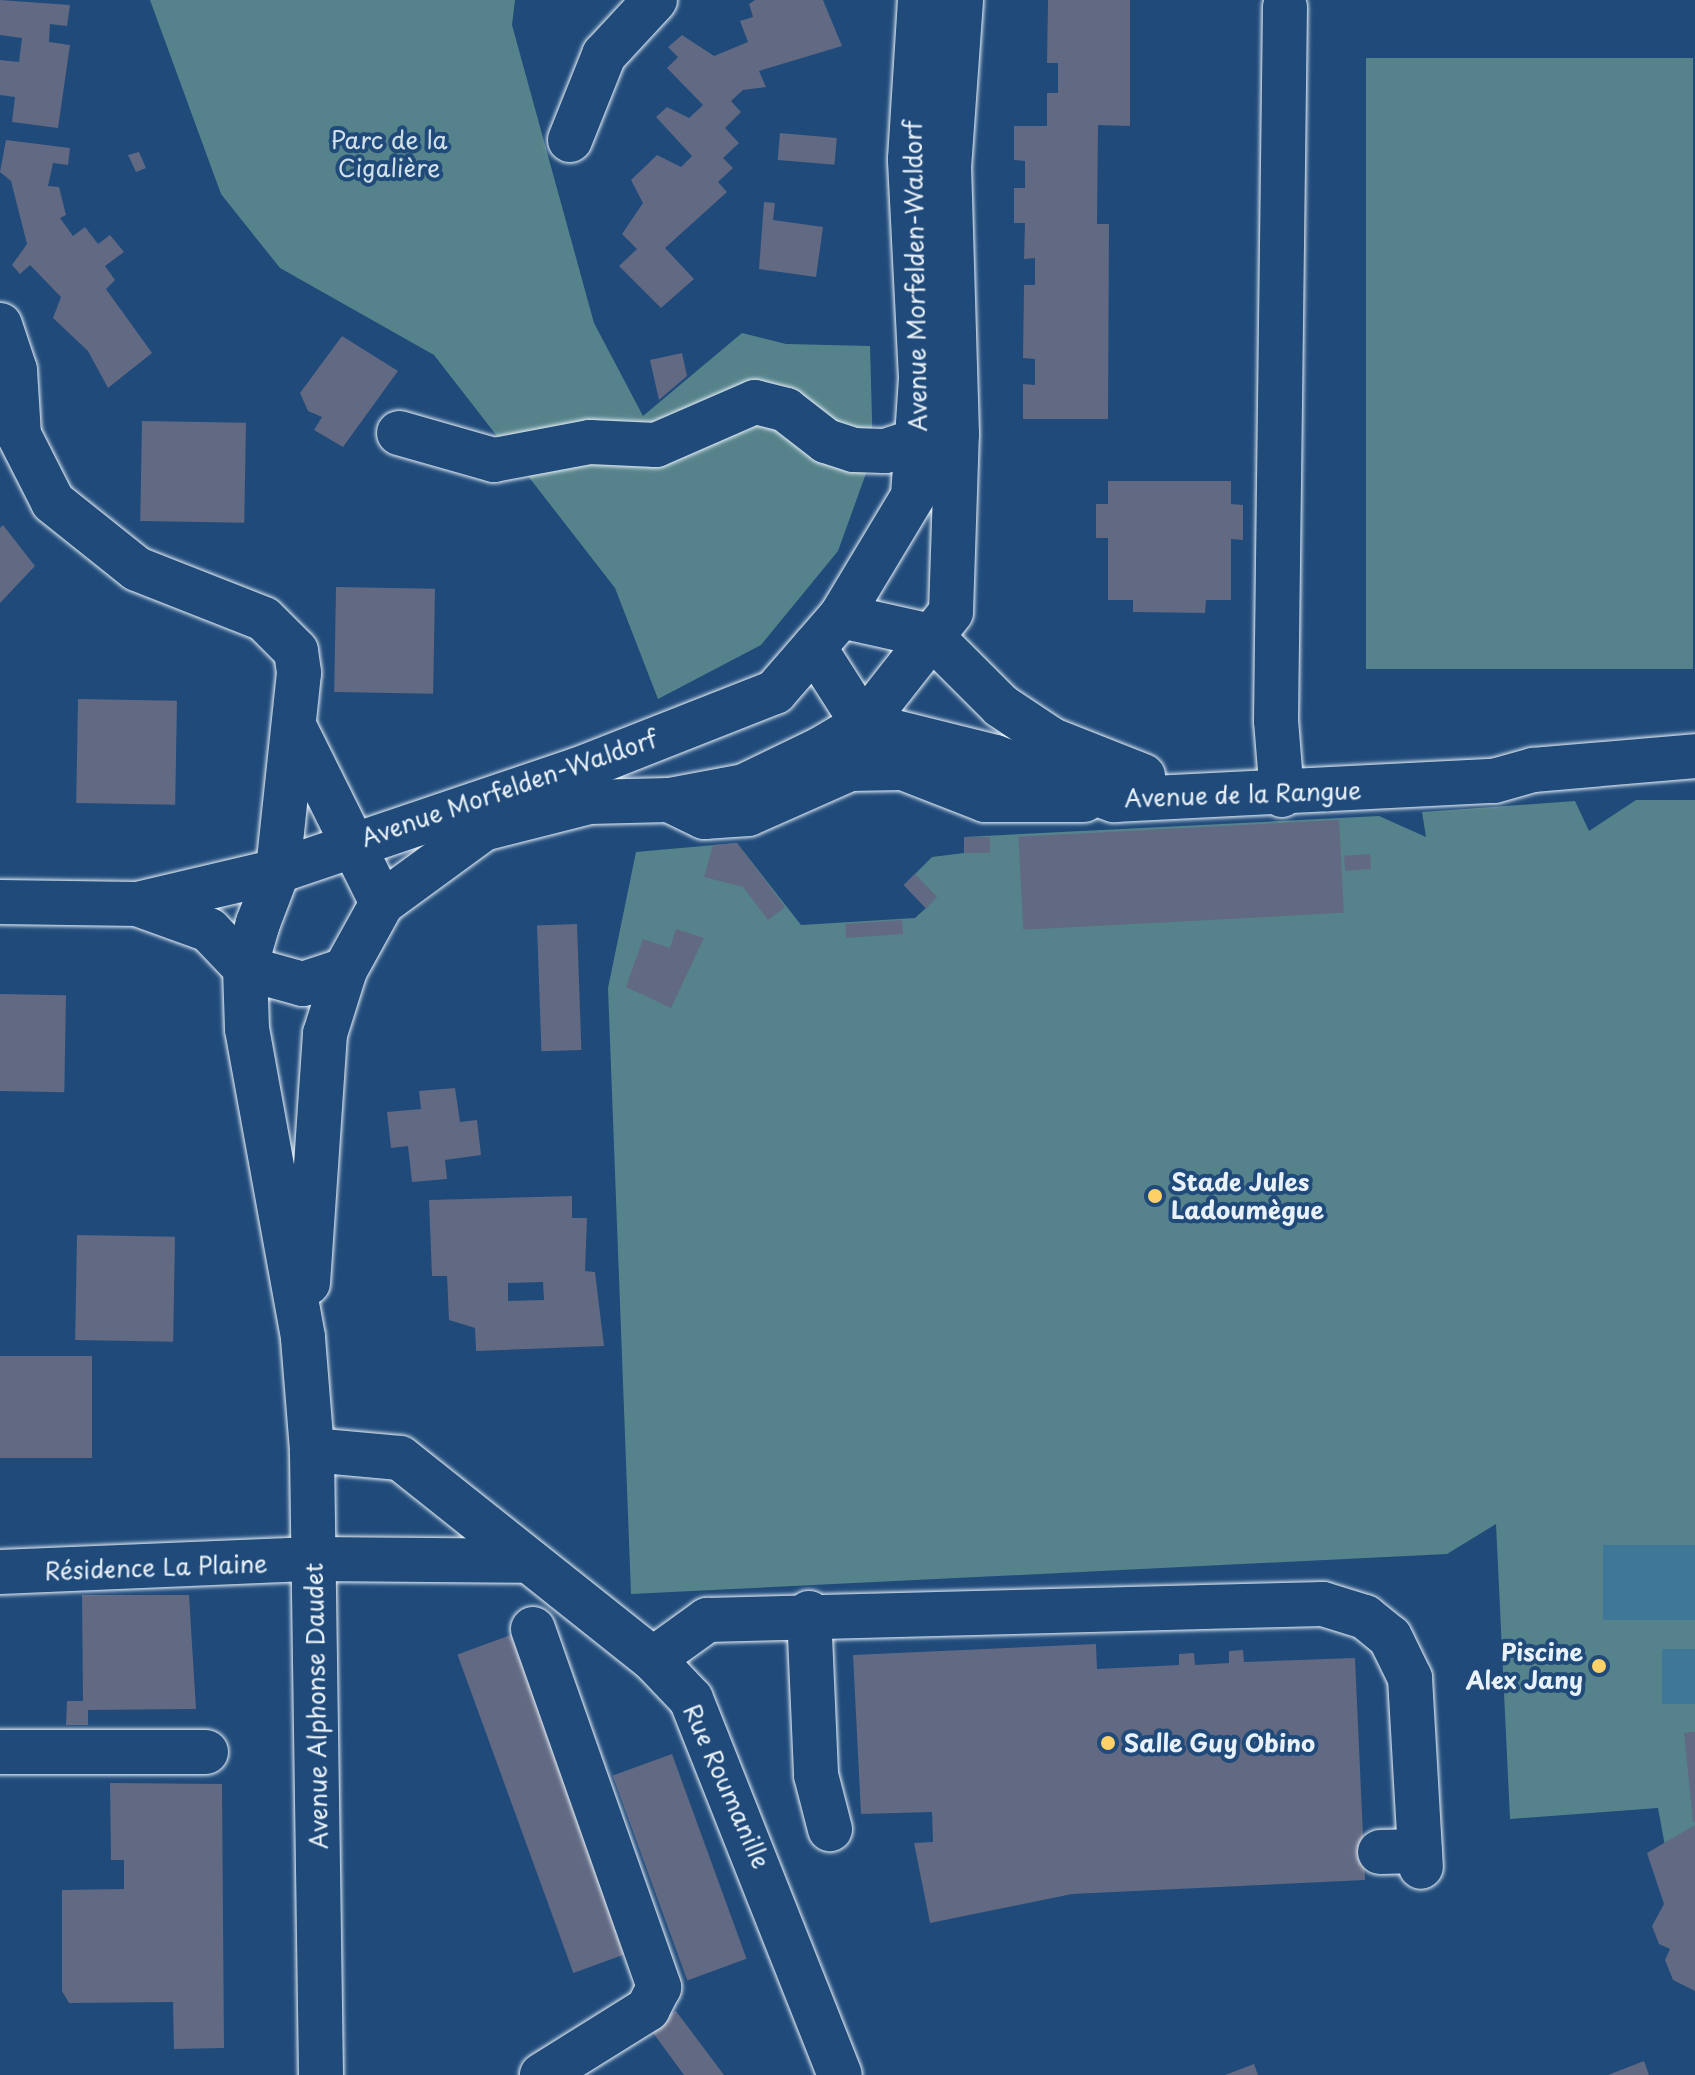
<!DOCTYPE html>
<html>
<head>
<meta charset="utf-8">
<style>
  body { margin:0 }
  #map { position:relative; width:1695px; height:2075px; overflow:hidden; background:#1f4a7a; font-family:"Playpen Sans",sans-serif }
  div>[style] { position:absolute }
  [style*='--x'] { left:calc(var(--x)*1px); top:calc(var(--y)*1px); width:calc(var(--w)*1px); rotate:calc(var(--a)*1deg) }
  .green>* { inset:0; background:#56838b; transform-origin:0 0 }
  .water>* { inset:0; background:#3e7798; transform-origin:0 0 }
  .building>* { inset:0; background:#616983; transform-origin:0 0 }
  .roads { filter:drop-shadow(0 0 2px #e8f1f8) drop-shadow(0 0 2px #e8f1f8) }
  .minor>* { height:44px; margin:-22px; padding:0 22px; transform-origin:22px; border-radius:22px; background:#1f4a7a }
  .major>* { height:44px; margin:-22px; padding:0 22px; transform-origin:22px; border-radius:22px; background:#1f4a7a }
  .dots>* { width:22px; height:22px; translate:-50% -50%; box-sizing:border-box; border:4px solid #1f4a7a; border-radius:50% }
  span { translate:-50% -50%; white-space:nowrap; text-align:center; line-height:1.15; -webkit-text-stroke:8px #1f4a7a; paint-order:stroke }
  .park-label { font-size:24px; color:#d2e0e8 }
  .street-label { font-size:24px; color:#e8f1f8 }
  .poi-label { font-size:24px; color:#e8f1f8; font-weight:700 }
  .left { translate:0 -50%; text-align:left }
  .right { translate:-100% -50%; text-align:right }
</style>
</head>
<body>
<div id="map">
  <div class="green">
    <i style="clip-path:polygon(150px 0,515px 0,512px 25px,594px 323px,643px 416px,742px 333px,786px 344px,870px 346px,873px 454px,838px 551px,761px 645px,658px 699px,615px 588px,434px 355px,280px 268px,221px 194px)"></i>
    <i style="left:1693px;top:58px;width:611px;height:327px;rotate:90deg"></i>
    <i style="clip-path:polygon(1636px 800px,1695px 800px,1695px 1835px,1665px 1846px,1658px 1808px,1510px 1819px,1496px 1524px,1447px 1554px,631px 1594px,608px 988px,636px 852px,737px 843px,801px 925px,915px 918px,927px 907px,904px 885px,932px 857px,964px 853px,964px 837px,1379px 816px,1426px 837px,1422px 812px,1575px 801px,1589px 831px)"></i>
  </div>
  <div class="water">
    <i style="left:1695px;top:1545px;width:75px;height:92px;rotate:90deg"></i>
    <i style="left:1695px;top:1649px;width:55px;height:33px;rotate:90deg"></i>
  </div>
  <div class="building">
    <i style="clip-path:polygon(0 0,70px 5px,67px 26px,50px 24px,49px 42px,70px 45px,58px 128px,12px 122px,15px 97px,0 95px,0 60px,19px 62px,22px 38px,0 35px)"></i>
    <i style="clip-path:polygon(755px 0,823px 0,842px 46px,759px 71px,766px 87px,743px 90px,731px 101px,741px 112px,725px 128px,739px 143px,723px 158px,733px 168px,718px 182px,727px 192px,665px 248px,694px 279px,661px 308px,619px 266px,637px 249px,622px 234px,643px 203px,631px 180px,657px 155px,681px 167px,692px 156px,656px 117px,667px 107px,689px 118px,703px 105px,667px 68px,678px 57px,668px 47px,682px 35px,714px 56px,748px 42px,740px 21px,753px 17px,749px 4px)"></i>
    <i style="clip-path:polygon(1048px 0,1130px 0,1130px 126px,1098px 125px,1097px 224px,1109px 224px,1108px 419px,1023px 419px,1023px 384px,1035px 385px,1035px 359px,1023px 358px,1024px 285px,1035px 285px,1035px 258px,1024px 259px,1025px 223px,1014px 223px,1014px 188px,1025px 188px,1025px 161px,1014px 160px,1014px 126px,1047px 126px,1047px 93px,1058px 93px,1058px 63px,1047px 63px)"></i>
    <i style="left:780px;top:133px;width:57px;height:27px;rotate:5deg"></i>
    <i style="clip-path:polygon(6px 140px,70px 148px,68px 165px,53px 163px,48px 186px,59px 187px,66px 215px,60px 218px,73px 236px,85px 227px,98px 244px,110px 235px,124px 252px,105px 266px,115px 280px,106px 289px,152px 353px,108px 388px,88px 351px,53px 318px,61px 297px,30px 265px,20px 274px,12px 265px,27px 244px,11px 181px,0 172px)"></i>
    <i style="clip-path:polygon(139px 152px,146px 168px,136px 172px,128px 155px)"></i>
    <i style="clip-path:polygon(764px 202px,775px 203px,773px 220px,823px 227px,816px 277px,759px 269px)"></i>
    <i style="clip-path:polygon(342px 336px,398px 371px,343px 447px,314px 430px,322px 417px,308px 411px,300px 393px)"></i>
    <i style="clip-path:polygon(682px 353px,687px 376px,659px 400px,650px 360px)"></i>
    <i style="left:142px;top:421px;width:104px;height:100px;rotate:1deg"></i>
    <i style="clip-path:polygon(1108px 481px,1231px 481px,1231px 504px,1243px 505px,1243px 540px,1231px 539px,1231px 600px,1206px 600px,1205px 613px,1133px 612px,1133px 600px,1108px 600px,1108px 538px,1096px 538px,1096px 504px,1108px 504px)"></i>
    <i style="clip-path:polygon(3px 525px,35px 566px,0 603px,0 528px)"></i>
    <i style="left:336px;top:587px;width:99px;height:105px;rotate:1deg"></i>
    <i style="left:78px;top:699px;width:99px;height:104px;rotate:1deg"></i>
    <i style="left:1339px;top:820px;width:93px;height:321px;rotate:87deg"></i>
    <i style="left:964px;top:837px;width:26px;height:16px"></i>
    <i style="clip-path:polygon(737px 843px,785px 907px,768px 920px,743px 887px,704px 877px,713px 845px)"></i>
    <i style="left:1370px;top:854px;width:15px;height:26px;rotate:86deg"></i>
    <i style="left:915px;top:874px;width:32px;height:16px;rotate:46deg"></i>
    <i style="left:902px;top:920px;width:14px;height:57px;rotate:86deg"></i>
    <i style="left:577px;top:924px;width:126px;height:40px;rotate:88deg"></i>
    <i style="clip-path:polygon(676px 929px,704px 938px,671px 1008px,626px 987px,643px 939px,670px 948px)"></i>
    <i style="left:0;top:994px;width:66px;height:97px;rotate:1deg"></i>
    <i style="clip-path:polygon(455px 1088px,460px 1122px,477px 1120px,481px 1155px,445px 1160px,447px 1179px,412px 1182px,408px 1146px,391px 1148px,387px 1112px,421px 1109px,419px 1091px)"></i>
    <i style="clip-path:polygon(evenodd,572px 1196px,572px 1218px,587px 1218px,585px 1271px,595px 1272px,604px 1346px,476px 1351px,475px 1328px,449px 1320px,447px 1276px,432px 1276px,429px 1200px,572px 1196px,543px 1282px,544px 1300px,508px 1301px,508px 1283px,543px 1282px)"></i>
    <i style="left:77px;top:1235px;width:98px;height:105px;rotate:1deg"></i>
    <i style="left:0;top:1356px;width:92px;height:102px"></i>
    <i style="clip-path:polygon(82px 1595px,189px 1595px,196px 1709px,88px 1710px,88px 1725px,66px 1725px,67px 1701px,83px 1701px)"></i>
    <i style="left:511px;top:1635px;width:339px;height:57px;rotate:70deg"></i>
    <i style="clip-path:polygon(1096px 1644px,1097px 1669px,1179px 1665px,1179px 1654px,1194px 1653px,1195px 1665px,1229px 1663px,1229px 1651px,1243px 1650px,1244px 1662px,1355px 1658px,1365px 1880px,1072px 1894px,930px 1923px,914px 1843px,933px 1842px,932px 1812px,861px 1814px,853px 1655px)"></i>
    <i style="clip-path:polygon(1695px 1732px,1695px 1822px,1693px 1822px,1684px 1733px)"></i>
    <i style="left:672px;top:1754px;width:218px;height:63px;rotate:70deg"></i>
    <i style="clip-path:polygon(110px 1783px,222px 1784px,224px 2048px,174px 2049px,173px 2002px,69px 2003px,62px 1991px,62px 1890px,124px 1889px,124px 1860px,111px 1860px)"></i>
    <i style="clip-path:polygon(1695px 1825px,1695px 1991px,1673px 1980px,1665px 1960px,1670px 1949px,1659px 1944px,1652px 1926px,1664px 1904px,1647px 1853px)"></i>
    <i style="clip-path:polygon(676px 2011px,724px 2075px,684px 2075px,648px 2026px)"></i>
    <i style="clip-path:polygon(1644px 2061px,1649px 2075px,1608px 2075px)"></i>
    <i style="clip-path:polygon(1254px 2064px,1258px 2075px,1225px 2075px)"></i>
  </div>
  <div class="roads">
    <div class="minor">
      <i style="--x:570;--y:140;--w:92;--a:-68.2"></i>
      <i style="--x:604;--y:55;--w:75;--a:-47.2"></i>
      <i style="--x:0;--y:325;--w:47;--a:71.6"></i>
      <i style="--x:15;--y:370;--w:65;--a:86.5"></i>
      <i style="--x:19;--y:435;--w:75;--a:63.1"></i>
      <i style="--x:53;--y:502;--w:107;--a:38.6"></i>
      <i style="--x:137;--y:569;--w:136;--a:21.5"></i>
      <i style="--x:264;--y:619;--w:45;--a:45"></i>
      <i style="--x:296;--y:651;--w:22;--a:82"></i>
      <i style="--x:299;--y:673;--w:199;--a:96.1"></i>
      <i style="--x:278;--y:871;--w:145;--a:166.8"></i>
      <i style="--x:137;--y:904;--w:137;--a:-179.2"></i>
      <i style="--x:399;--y:433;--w:99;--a:15.9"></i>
      <i style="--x:494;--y:460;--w:98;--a:-10.6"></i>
      <i style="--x:590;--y:442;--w:66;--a:2.6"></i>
      <i style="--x:656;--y:445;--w:108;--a:-23.5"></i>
      <i style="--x:755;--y:402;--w:32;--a:14"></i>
      <i style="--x:786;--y:410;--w:51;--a:37.8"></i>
      <i style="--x:826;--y:441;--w:29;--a:18"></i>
      <i style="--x:854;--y:450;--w:31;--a:2"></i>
      <i style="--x:885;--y:451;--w:33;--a:-18"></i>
      <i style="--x:841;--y:616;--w:92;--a:12.5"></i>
      <i style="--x:931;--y:636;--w:99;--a:45"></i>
      <i style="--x:1001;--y:706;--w:61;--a:33.7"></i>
      <i style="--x:1052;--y:740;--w:98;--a:21.6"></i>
      <i style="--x:814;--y:647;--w:91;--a:57.5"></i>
      <i style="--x:863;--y:724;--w:136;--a:14"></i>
      <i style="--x:995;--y:757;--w:127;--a:19.9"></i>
      <i style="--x:1114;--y:800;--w:380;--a:-2.9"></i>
      <i style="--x:1494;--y:781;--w:41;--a:-15.8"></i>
      <i style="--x:1533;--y:770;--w:163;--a:-4.9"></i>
      <i style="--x:296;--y:730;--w:193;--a:63.6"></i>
      <i style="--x:1282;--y:795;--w:74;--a:-94.6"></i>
      <i style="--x:1276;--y:721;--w:714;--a:-89.28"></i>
      <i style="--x:669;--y:800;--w:39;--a:26"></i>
      <i style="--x:704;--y:817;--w:44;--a:-3.9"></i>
      <i style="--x:748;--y:814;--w:111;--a:-23.8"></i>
      <i style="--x:850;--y:769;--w:53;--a:-1.1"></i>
      <i style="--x:903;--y:768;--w:88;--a:21.3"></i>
      <i style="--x:985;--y:800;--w:99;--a:0"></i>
      <i style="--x:140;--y:905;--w:73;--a:19.9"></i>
      <i style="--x:209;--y:930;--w:52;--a:46.5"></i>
      <i style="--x:245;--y:968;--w:60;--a:15.4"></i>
      <i style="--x:303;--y:984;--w:44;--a:-18.4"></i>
      <i style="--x:312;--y:1450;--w:88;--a:5.2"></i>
      <i style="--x:400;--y:1458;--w:323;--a:38.5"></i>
      <i style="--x:653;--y:1659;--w:55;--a:46.5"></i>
      <i style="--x:691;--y:1699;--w:404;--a:68.4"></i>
      <i style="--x:0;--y:1572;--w:313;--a:-2.4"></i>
      <i style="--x:313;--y:1559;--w:212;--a:0.5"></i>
      <i style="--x:809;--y:1613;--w:162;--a:87.5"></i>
      <i style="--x:816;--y:1775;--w:56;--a:75.5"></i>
      <i style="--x:533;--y:1629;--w:380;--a:70.6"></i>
      <i style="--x:659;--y:1987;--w:25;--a:117"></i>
      <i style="--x:648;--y:2009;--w:125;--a:148.1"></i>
      <i style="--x:653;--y:1659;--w:67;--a:-35.8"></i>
      <i style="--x:707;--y:1620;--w:616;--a:-1.49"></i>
      <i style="--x:1323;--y:1604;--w:44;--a:17.2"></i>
      <i style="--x:1365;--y:1617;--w:32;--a:39"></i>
      <i style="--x:1390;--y:1637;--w:46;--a:64"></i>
      <i style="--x:1410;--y:1678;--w:189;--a:86.7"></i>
      <i style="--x:0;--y:1752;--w:206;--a:0"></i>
      <i style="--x:1380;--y:1852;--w:40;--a:-1.4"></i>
    </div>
    <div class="major">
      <i style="--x:308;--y:1283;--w:250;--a:-86.1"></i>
      <i style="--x:325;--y:1034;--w:67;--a:-72.6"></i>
      <i style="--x:345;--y:970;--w:77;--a:-61.1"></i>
      <i style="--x:382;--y:903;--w:125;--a:-36.2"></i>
      <i style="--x:483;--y:829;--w:109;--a:-14.3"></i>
      <i style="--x:589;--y:802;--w:80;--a:-1.4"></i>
      <i style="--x:669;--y:800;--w:76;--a:-10.6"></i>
      <i style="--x:744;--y:786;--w:85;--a:-25.7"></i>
      <i style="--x:821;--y:749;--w:49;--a:-30.8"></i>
      <i style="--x:863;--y:724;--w:142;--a:-51.8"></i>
      <i style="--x:951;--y:612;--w:178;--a:-88.1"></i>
      <i style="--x:957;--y:434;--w:266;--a:-91.7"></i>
      <i style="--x:949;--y:168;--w:168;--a:-85.9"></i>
      <i style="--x:321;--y:2075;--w:625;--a:-90.83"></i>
      <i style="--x:312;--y:1450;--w:113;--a:-94.6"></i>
      <i style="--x:303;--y:1337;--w:313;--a:-100.3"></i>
      <i style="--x:247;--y:1029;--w:61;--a:-91.9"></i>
      <i style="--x:245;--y:968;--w:47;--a:-73.9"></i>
      <i style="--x:258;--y:923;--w:56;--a:-69"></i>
      <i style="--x:278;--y:871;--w:316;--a:-18.7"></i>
      <i style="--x:577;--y:770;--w:213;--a:-21.5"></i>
      <i style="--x:775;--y:692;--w:101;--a:-49"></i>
      <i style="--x:841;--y:616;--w:140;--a:-59"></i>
      <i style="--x:913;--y:496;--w:118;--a:-86.1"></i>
      <i style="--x:921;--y:378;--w:219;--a:-92.9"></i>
      <i style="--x:910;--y:159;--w:159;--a:-86.4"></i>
    </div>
  </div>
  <div class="dots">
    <i style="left:1155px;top:1196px;background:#ffd166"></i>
    <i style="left:1599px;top:1666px;background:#ffd166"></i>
    <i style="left:1108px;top:1743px;background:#ffd166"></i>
  </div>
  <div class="park-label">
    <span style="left:389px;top:154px">Parc de la<br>Cigalière</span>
  </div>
  <div class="street-label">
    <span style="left:915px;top:276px;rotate:-91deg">Avenue Morfelden-Waldorf</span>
    <span style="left:509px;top:788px;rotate:-19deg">Avenue Morfelden-Waldorf</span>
    <span style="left:1243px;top:794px;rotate:-2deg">Avenue de la Rangue</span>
    <span style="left:156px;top:1567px;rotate:-2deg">Résidence La Plaine</span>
    <span style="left:316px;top:1706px;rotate:-91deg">Avenue Alphonse Daudet</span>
    <span style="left:727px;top:1786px;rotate:66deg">Rue Roumanille</span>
  </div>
  <div class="poi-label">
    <span class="left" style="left:1171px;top:1196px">Stade Jules<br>Ladoumègue</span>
    <span class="right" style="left:1583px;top:1666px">Piscine<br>Alex Jany</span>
    <span class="left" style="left:1124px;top:1743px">Salle Guy Obino</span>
  </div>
</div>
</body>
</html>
